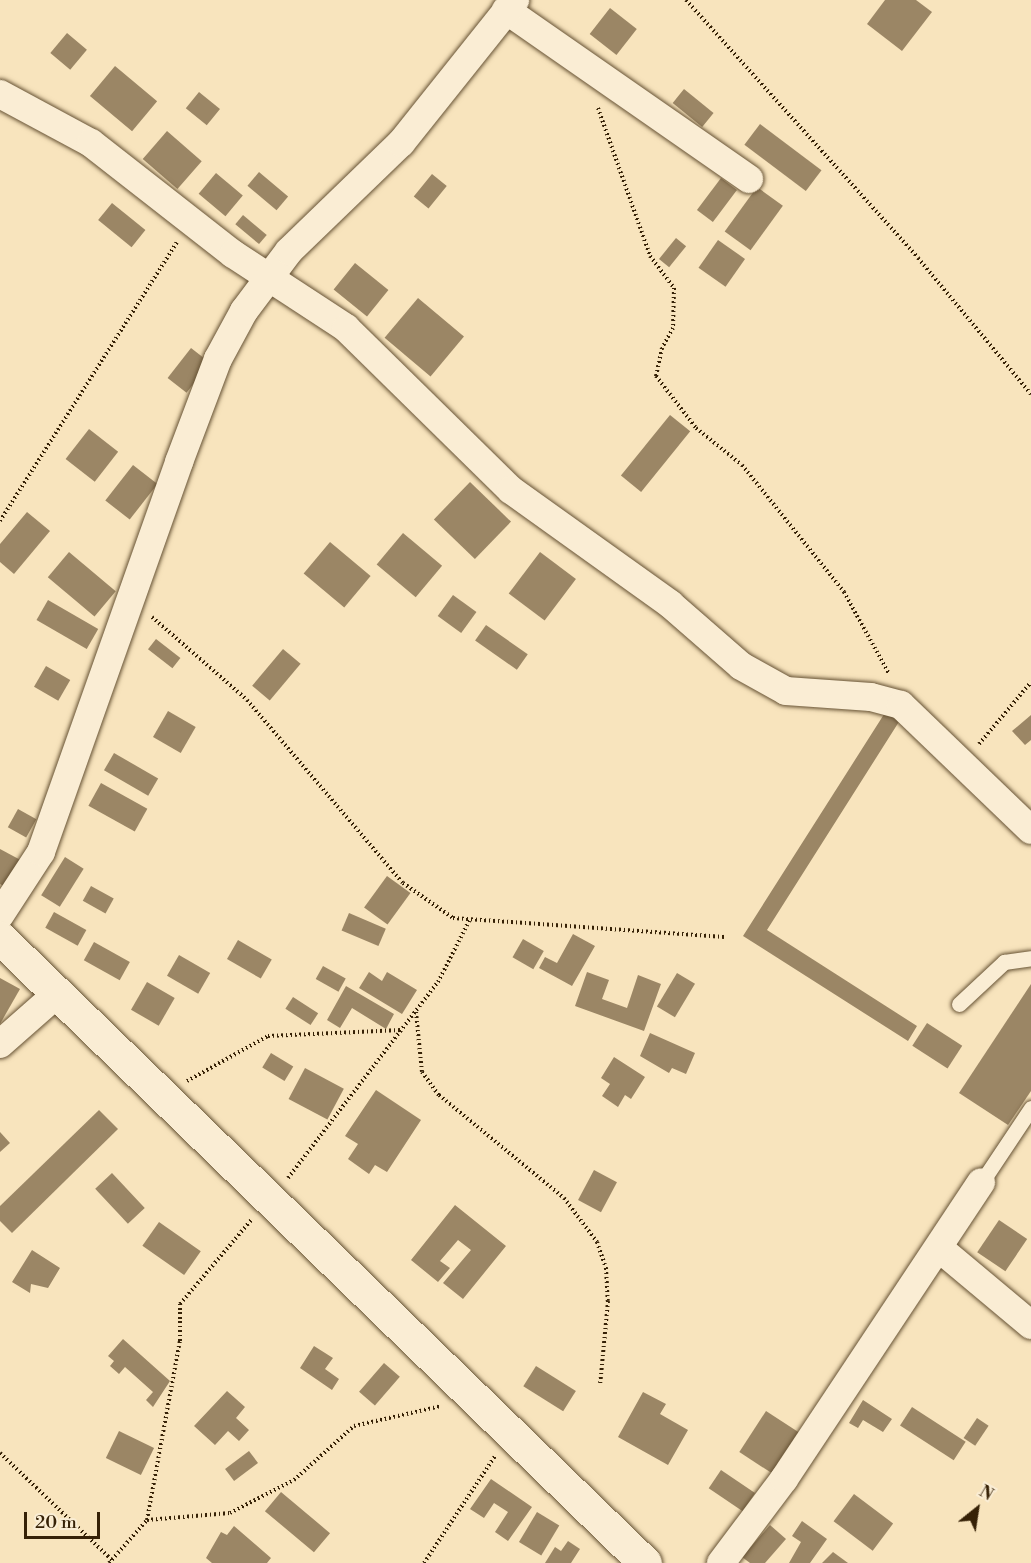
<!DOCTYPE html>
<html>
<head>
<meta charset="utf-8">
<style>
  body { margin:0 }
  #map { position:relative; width:1031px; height:1563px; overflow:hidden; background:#f8e4bd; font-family:"Libre Bodoni",serif }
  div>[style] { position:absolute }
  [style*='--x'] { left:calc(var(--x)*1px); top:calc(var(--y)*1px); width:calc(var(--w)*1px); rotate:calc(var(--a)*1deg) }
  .building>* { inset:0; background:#9b8665; transform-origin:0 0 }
  .path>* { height:4px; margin-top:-2px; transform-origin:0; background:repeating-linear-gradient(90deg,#362106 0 1.5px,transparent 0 4.5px) }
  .roads { filter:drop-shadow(0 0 2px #665234) drop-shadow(0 0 2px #665234) }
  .lane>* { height:15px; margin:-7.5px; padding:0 7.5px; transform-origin:7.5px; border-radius:7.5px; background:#faedd4 }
  .street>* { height:28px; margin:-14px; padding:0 14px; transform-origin:14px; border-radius:14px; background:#faedd4 }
  .secondary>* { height:33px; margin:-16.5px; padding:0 16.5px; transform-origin:16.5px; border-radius:16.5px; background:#faedd4 }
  span { translate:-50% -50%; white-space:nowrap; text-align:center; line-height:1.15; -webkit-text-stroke:5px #faedd4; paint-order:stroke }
  .north { position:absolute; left:947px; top:1479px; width:60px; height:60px; -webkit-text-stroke:4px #faedd4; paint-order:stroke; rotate:30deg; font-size:16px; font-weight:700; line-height:24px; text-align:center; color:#362106 }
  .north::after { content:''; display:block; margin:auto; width:21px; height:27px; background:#362106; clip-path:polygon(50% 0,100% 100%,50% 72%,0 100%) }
  .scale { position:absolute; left:24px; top:1512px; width:76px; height:27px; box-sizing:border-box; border:3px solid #362106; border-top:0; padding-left:8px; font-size:18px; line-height:21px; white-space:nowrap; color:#362106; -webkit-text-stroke:4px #faedd4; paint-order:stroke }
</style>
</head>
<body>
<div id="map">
  <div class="building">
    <i style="clip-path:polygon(885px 0,916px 0,932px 12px,902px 51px,867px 24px)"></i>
    <i style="left:610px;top:8px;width:34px;height:33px;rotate:38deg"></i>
    <i style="left:67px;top:33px;width:26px;height:26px;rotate:40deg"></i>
    <i style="left:115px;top:66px;width:55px;height:39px;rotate:40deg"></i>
    <i style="left:684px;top:89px;width:38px;height:18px;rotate:39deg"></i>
    <i style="left:199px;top:92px;width:27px;height:21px;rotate:39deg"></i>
    <i style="left:760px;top:124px;width:77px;height:26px;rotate:37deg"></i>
    <i style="left:167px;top:131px;width:46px;height:37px;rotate:41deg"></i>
    <i style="left:259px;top:172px;width:38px;height:18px;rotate:40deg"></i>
    <i style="left:216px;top:173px;width:35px;height:27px;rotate:40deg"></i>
    <i style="left:432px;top:174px;width:19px;height:29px;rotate:39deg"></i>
    <i style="left:721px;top:178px;width:20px;height:40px;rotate:37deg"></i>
    <i style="left:757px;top:187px;width:32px;height:55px;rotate:36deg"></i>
    <i style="left:112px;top:203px;width:43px;height:22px;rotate:39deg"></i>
    <i style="left:243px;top:215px;width:31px;height:12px;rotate:40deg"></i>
    <i style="left:676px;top:238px;width:13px;height:27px;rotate:39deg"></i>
    <i style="left:718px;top:240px;width:33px;height:34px;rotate:35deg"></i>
    <i style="left:355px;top:263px;width:43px;height:34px;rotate:39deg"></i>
    <i style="left:418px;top:298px;width:60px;height:52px;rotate:40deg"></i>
    <i style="left:191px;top:348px;width:24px;height:38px;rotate:38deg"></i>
    <i style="left:670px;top:415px;width:26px;height:78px;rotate:39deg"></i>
    <i style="left:89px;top:429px;width:37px;height:38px;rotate:38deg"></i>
    <i style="left:133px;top:465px;width:31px;height:45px;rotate:38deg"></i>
    <i style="left:470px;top:482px;width:57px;height:52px;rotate:44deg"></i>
    <i style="clip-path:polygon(27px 512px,50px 531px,14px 574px,0 562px,0 544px)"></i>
    <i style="left:403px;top:533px;width:51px;height:41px;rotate:40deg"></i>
    <i style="left:330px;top:542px;width:53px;height:41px;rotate:40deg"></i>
    <i style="left:69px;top:552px;width:61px;height:33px;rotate:40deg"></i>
    <i style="left:540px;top:552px;width:45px;height:52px;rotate:37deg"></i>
    <i style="left:453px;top:595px;width:29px;height:26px;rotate:36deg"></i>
    <i style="left:48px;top:600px;width:58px;height:23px;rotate:30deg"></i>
    <i style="left:486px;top:625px;width:51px;height:19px;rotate:35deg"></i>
    <i style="left:156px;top:639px;width:31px;height:13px;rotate:38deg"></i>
    <i style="left:283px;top:649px;width:23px;height:48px;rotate:40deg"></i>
    <i style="left:46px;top:666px;width:28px;height:24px;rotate:30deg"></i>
    <i style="clip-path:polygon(888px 708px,902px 717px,767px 930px,917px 1026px,908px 1041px,743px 936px)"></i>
    <i style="left:168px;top:711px;width:32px;height:30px;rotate:30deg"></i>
    <i style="clip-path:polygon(1031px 715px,1031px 740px,1025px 745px,1012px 731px)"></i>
    <i style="left:114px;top:753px;width:51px;height:20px;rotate:30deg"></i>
    <i style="left:101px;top:783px;width:53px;height:26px;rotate:29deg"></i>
    <i style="left:18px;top:809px;width:21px;height:21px;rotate:29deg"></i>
    <i style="clip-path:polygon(0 849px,28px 864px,13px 891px,0 884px)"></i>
    <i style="left:65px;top:857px;width:22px;height:45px;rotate:32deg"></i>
    <i style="left:387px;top:876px;width:29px;height:39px;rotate:36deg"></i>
    <i style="left:91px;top:886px;width:26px;height:17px;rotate:29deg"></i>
    <i style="left:54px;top:912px;width:37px;height:18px;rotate:29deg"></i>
    <i style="left:349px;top:913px;width:40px;height:19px;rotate:23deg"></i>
    <i style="clip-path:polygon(573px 934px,595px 946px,572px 986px,539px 968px,545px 957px,557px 963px)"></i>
    <i style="left:523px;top:939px;width:24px;height:21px;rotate:30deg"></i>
    <i style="left:238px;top:940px;width:39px;height:22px;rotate:30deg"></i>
    <i style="left:94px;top:942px;width:41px;height:21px;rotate:29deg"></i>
    <i style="left:179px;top:955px;width:36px;height:24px;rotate:30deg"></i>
    <i style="left:323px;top:966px;width:26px;height:15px;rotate:29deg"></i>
    <i style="clip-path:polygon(369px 972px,382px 981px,387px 972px,417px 990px,402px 1014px,359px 988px)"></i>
    <i style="clip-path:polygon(587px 972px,609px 980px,602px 999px,627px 1008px,638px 975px,661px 984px,644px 1031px,575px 1006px)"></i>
    <i style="left:677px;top:973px;width:21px;height:39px;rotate:31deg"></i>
    <i style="clip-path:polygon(0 978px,20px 989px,0 1024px)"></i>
    <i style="left:147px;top:982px;width:32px;height:32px;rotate:30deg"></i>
    <i style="clip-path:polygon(1031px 984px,1031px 1091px,1008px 1125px,959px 1093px)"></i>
    <i style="clip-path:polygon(346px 986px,394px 1014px,386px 1029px,352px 1008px,340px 1028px,327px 1020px)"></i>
    <i style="left:293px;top:997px;width:30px;height:14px;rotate:33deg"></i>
    <i style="left:927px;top:1023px;width:42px;height:27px;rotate:33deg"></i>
    <i style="clip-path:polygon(650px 1033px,695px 1053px,686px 1074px,672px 1068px,669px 1073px,640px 1056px)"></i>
    <i style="left:271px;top:1053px;width:26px;height:17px;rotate:31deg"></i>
    <i style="clip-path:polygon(614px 1057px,645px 1077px,631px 1099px,625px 1095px,618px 1107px,602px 1096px,610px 1084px,601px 1078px)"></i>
    <i style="left:305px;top:1068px;width:44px;height:35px;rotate:28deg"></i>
    <i style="clip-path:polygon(376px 1090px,421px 1120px,387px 1172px,375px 1165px,369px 1174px,348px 1159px,358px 1144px,345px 1136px)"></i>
    <i style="clip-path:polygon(99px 1110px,118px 1129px,12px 1233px,0 1221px,0 1206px)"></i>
    <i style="clip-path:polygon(0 1132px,10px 1143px,0 1152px)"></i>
    <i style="left:594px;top:1170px;width:26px;height:34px;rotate:28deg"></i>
    <i style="left:112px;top:1173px;width:48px;height:23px;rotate:47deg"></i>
    <i style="clip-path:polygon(455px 1205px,506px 1246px,463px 1299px,443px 1283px,471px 1250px,458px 1240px,440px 1261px,450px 1268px,438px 1282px,411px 1260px)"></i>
    <i style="left:999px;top:1220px;width:34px;height:39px;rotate:34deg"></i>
    <i style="left:159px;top:1222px;width:51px;height:29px;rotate:35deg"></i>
    <i style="clip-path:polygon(32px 1250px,60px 1268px,48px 1288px,31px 1284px,30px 1293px,12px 1282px)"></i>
    <i style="clip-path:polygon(123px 1339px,170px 1381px,153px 1407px,146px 1400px,153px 1392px,125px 1367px,119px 1374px,110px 1366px,114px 1361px,108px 1356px)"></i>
    <i style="clip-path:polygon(314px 1346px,333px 1358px,325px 1369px,339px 1379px,332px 1390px,300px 1368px)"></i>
    <i style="left:384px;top:1363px;width:21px;height:38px;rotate:41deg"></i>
    <i style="left:536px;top:1366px;width:47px;height:24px;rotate:32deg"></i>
    <i style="clip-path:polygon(227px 1391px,245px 1407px,236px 1418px,249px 1430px,239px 1441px,228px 1431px,215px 1445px,194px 1426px)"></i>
    <i style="clip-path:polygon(643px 1392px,666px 1404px,660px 1414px,688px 1430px,668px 1465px,618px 1437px)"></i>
    <i style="clip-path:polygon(863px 1400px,892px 1419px,883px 1432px,863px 1420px,858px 1428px,849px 1423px)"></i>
    <i style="left:912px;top:1407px;width:64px;height:22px;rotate:33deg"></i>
    <i style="left:766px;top:1411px;width:44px;height:49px;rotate:33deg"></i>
    <i style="left:977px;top:1418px;width:14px;height:24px;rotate:34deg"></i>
    <i style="left:119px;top:1431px;width:39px;height:30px;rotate:26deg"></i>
    <i style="left:249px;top:1451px;width:15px;height:30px;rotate:53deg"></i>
    <i style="left:721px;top:1470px;width:41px;height:22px;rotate:34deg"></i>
    <i style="clip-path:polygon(491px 1479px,532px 1507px,508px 1541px,495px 1532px,508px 1512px,494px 1503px,484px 1518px,470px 1509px)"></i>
    <i style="left:281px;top:1492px;width:64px;height:25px;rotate:40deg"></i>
    <i style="left:854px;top:1494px;width:49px;height:34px;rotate:37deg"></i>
    <i style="left:537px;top:1512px;width:26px;height:35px;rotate:31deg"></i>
    <i style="clip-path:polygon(802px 1521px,827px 1539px,810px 1563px,789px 1563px,801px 1542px,792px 1536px)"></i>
    <i style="clip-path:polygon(770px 1525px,786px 1539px,765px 1563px,750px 1563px,742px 1557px)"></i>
    <i style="clip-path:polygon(234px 1526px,271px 1558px,267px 1563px,212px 1563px,206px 1558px,221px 1532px,227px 1535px)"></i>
    <i style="clip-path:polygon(568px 1541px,580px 1549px,571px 1563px,545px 1563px,555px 1547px,561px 1551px)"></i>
    <i style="clip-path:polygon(833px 1552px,848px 1563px,822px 1563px)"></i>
  </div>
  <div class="path">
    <i style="--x:686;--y:0;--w:347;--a:48"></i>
    <i style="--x:918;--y:258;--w:177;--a:50.3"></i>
    <i style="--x:598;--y:108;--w:157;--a:70.6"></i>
    <i style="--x:650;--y:256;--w:40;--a:53"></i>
    <i style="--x:674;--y:288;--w:40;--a:91.4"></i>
    <i style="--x:673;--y:328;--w:23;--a:119"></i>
    <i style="--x:662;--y:348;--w:29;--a:102"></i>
    <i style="--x:656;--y:376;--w:66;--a:52.4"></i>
    <i style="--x:696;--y:428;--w:59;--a:38.8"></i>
    <i style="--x:742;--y:465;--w:163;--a:51.2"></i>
    <i style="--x:844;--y:592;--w:94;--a:61.2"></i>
    <i style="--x:0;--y:521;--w:330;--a:-57.6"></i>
    <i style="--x:152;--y:617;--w:126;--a:41.1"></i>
    <i style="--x:247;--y:700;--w:240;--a:49.6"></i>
    <i style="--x:403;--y:883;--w:61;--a:35"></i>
    <i style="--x:453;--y:918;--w:272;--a:4"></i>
    <i style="--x:979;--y:744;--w:81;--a:-50"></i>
    <i style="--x:416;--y:1012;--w:60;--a:84.3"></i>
    <i style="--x:422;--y:1072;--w:29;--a:54"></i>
    <i style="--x:439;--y:1095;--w:162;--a:39.5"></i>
    <i style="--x:564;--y:1198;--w:55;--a:53.1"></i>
    <i style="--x:597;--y:1242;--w:28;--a:71"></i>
    <i style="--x:606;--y:1268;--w:33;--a:87"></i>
    <i style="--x:608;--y:1301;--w:84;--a:95.4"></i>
    <i style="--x:187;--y:1081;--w:93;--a:-29.1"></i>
    <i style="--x:268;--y:1036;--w:133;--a:-2.6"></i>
    <i style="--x:288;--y:1178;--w:247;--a:-52.6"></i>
    <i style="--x:438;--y:982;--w:71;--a:-63.1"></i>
    <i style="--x:0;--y:1453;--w:155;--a:43.7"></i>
    <i style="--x:147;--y:1520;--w:83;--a:-4.8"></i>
    <i style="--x:230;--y:1513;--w:72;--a:-27.3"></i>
    <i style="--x:294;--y:1480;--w:81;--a:-42"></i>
    <i style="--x:354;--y:1426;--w:89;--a:-12.9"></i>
    <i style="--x:109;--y:1563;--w:57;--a:-48.5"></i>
    <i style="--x:147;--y:1520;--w:182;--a:-79.6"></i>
    <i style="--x:180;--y:1341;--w:37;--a:-90"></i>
    <i style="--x:180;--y:1304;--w:111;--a:-49.7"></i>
    <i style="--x:424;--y:1563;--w:128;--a:-56.4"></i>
  </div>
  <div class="roads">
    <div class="lane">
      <i style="--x:959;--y:1004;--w:62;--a:-43"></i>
      <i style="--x:1004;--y:962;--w:27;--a:-8"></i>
      <i style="--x:981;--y:1183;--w:90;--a:-56.3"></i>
    </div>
    <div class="street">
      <i style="--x:506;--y:10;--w:296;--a:34.8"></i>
      <i style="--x:0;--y:94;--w:103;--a:28.3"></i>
      <i style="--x:91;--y:143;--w:180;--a:38"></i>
      <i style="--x:233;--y:254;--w:135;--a:33.2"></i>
      <i style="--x:346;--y:328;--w:231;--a:44.5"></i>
      <i style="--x:511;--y:490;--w:196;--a:35.6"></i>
      <i style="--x:670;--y:604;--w:94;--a:41.1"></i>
      <i style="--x:741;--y:666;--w:51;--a:29.1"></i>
      <i style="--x:786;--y:691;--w:85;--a:4"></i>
      <i style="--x:871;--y:697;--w:31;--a:15"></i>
      <i style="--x:901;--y:705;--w:180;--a:43.9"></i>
      <i style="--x:0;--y:915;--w:75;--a:-56.9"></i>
      <i style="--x:41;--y:852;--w:414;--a:-70.5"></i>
      <i style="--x:179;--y:462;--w:110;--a:-69.3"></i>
      <i style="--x:218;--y:359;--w:55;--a:-61.6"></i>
      <i style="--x:244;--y:311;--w:75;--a:-53.1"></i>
      <i style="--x:289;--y:251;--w:156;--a:-44"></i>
      <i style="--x:401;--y:143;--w:183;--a:-51.4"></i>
      <i style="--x:0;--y:1044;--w:76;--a:-41.3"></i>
      <i style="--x:939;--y:1248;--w:120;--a:39.9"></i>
      <i style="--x:721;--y:1563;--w:105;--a:-53.1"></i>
      <i style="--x:784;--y:1479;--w:356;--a:-56.4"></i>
    </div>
    <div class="secondary">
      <i style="--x:0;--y:938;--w:898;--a:44.1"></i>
    </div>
  </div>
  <div class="north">N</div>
  <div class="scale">20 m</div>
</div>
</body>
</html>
